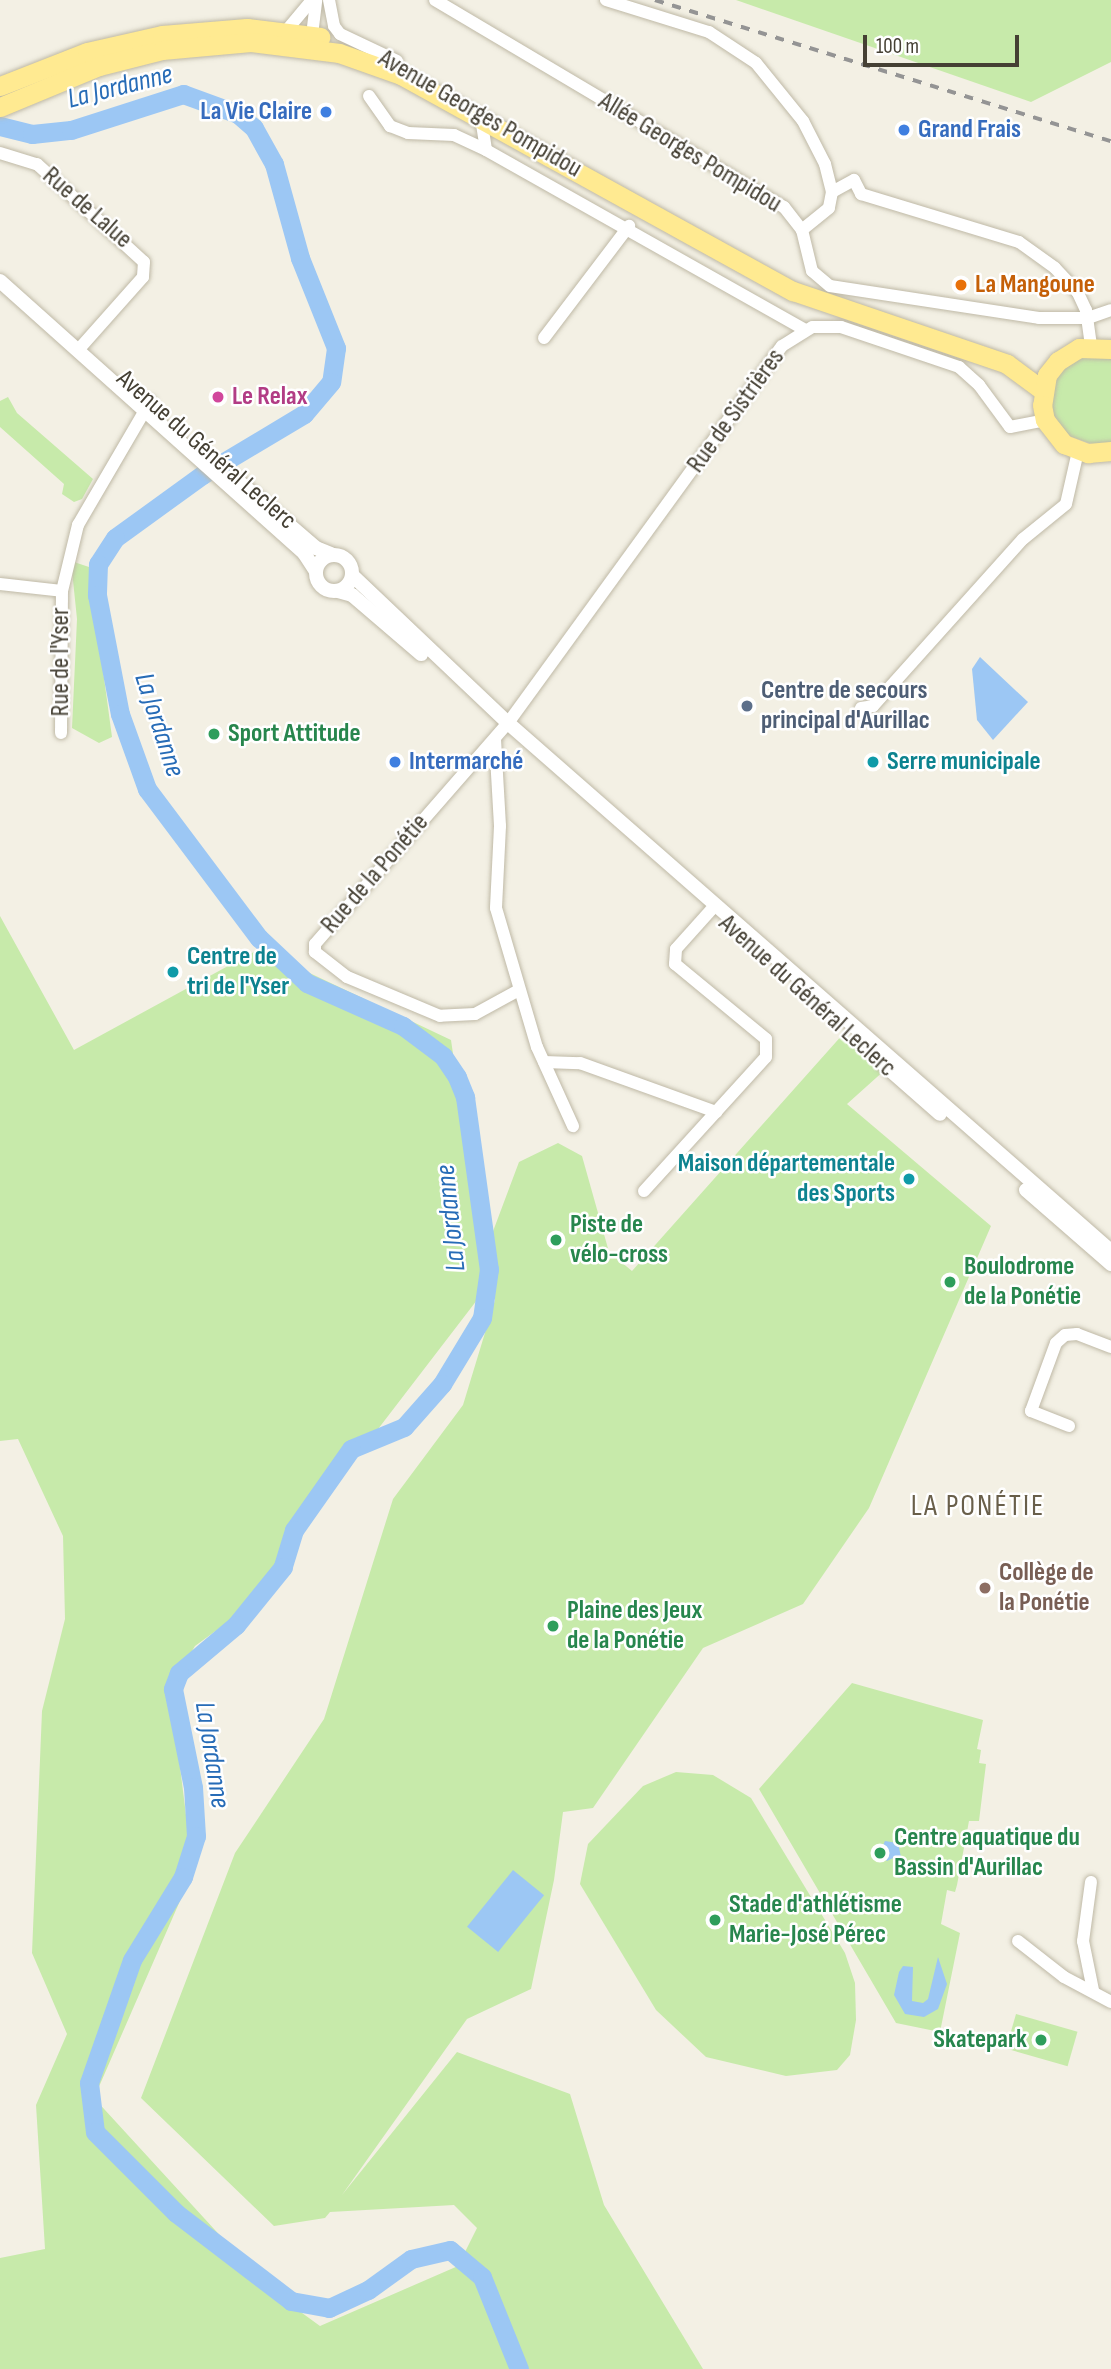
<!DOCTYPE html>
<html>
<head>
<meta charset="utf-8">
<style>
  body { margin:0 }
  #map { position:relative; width:1111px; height:2369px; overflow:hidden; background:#f3f0e4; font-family:"Sofia Sans Condensed",sans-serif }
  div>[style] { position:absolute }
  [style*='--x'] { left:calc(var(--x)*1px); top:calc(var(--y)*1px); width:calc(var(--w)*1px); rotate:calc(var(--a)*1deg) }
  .green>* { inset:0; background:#c7eaaa; transform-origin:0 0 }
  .water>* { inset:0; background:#9cc7f4; transform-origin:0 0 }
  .river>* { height:19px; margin:-9.5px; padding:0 9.5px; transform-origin:9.5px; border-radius:9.5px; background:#9cc7f4 }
  .roads { filter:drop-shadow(0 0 2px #bfb9a6) drop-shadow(0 0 2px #bfb9a6) }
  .minor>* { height:12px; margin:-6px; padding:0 6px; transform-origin:6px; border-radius:6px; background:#fff }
  .tertiary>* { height:14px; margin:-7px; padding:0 7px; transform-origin:7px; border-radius:7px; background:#fff }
  .tertiary>.ring { margin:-7px; padding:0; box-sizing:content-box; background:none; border:14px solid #fff; border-radius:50% }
  .primary>* { height:19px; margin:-9.5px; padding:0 9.5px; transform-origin:9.5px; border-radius:9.5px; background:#ffea91 }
  .rail>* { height:3.5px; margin-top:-1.75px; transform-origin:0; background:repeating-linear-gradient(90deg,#949494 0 9px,transparent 0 18px) }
  .dots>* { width:19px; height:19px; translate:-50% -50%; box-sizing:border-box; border:4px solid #fff; border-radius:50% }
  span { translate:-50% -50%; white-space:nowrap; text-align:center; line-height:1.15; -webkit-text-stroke:5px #fff; paint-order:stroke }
  .shop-label { font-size:26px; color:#366cbe; font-weight:700 }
  .right { translate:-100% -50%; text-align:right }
  .left { translate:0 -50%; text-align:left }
  .street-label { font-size:26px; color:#454034 }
  .food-label { font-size:26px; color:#c56008; font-weight:700 }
  .hotel-label { font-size:26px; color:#b23c85; font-weight:700 }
  .service-label { font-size:26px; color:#4e5e75; font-weight:700 }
  .leisure-label { font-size:26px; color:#27864d; font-weight:700 }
  .culture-label { font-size:26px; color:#0d838f; font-weight:700 }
  .education-label { font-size:26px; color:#785e54; font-weight:700 }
  .water-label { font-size:28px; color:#276cb7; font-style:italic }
  .quarter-label { font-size:30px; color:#695f4a; letter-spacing:2px }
  .scale { position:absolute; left:863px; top:35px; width:156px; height:32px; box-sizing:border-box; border:4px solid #454034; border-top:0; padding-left:9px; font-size:21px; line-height:24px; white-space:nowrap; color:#454034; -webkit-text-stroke:5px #fff; paint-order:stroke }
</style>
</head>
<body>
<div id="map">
  <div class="green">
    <i style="clip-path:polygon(736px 0,1111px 0,1111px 62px,1031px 102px)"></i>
    <i style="clip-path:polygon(1111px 356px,1111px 442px,1095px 445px,1066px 435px,1050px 409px,1053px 378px,1075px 357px)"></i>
    <i style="clip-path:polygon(8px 397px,17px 413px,93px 479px,82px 499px,74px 502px,62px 494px,64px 484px,0 427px,0 401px)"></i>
    <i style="clip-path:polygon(71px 561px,89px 567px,112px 737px,99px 743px,72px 728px,77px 619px)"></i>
    <i style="clip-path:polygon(0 916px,74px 1050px,259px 949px,451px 1040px,487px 1287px,375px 1433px,345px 1451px,292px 1525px,280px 1567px,247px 1608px,195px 1646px,170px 1687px,193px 1871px,94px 2098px,269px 2289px,320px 2326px,458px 2266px,477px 2228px,454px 2205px,330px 2212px,325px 2218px,274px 2226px,141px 2098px,235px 1853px,324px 1719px,393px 1499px,463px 1405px,495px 1300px,489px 1242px,519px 1162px,558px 1143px,582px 1156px,609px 1252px,632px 1271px,844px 1033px,886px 1069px,847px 1104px,991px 1226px,869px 1508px,803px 1604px,703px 1648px,593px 1808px,563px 1812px,554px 1880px,531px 1989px,467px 2019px,342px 2195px,457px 2052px,570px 2094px,604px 2205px,703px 2369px,0 2369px,0 2258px,45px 2249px,36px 2105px,67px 2034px,32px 1953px,42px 1711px,65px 1619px,63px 1536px,18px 1439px,0 1441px)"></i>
    <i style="clip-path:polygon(852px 1683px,983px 1720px,977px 1749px,981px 1750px,979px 1763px,986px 1764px,979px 1821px,969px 1821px,957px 1885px,955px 1892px,947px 1890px,941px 1924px,960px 1933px,940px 2032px,896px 2023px,759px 1789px)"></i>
    <i style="clip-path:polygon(676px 1772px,713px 1775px,751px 1798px,845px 1953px,855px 1983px,856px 2020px,850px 2055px,837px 2070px,786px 2076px,706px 2057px,656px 2010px,580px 1884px,588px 1844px,643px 1786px)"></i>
    <i style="left:1016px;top:2014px;width:64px;height:36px;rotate:16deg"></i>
  </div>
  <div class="water">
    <i style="clip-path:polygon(980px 657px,1028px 702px,993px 740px,977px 720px,972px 669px)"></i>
    <i style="clip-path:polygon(885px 1841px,898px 1843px,904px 1871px,900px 1878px,893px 1875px,893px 1858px,887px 1861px,879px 1853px)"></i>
    <i style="left:513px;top:1870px;width:40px;height:73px;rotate:39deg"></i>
    <i style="clip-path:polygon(938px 1957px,947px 1984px,938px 2009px,924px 2017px,905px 2014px,894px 1995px,899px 1972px,903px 1966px,913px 1967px,912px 2001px,923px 2003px,928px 1999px)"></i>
  </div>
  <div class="river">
    <i style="--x:0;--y:126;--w:33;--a:14"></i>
    <i style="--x:32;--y:134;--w:39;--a:-6"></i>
    <i style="--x:71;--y:130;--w:118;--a:-17.8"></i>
    <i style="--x:183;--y:94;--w:59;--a:20"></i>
    <i style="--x:238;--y:114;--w:21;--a:41"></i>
    <i style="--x:254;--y:128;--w:41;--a:60.9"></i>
    <i style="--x:274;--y:164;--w:98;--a:74.5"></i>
    <i style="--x:300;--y:258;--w:97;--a:68.2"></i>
    <i style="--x:336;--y:348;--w:34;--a:98"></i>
    <i style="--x:331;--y:382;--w:42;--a:130.2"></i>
    <i style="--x:304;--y:414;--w:119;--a:149.1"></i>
    <i style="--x:202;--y:475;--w:107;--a:144.1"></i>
    <i style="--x:115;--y:538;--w:31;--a:123"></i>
    <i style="--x:98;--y:564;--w:31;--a:92"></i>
    <i style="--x:97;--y:595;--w:121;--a:79.1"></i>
    <i style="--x:120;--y:714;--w:80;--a:70.2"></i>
    <i style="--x:147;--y:789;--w:186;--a:53.1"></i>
    <i style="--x:259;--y:938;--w:66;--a:43.2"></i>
    <i style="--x:307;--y:983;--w:105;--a:24.1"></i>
    <i style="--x:403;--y:1026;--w:50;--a:36.9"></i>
    <i style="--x:443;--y:1056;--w:25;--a:56"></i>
    <i style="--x:457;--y:1077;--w:22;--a:68"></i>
    <i style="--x:465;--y:1097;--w:174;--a:82.1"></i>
    <i style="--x:489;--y:1269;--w:49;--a:98.1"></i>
    <i style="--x:482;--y:1318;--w:77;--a:121.2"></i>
    <i style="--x:442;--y:1384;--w:57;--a:131.5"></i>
    <i style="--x:404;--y:1427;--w:57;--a:157.5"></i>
    <i style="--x:351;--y:1449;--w:99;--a:125.1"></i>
    <i style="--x:294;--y:1530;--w:39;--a:107"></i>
    <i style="--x:283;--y:1567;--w:75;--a:129"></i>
    <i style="--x:236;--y:1625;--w:75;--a:139.9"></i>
    <i style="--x:179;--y:1673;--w:17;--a:111"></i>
    <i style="--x:173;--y:1689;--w:100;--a:78.5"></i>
    <i style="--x:193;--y:1787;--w:49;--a:86.5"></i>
    <i style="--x:196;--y:1836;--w:43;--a:107.6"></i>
    <i style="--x:183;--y:1877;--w:97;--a:121.6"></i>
    <i style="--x:132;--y:1960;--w:130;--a:109.3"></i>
    <i style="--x:89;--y:2083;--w:49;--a:83"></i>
    <i style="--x:95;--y:2132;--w:115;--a:45"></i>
    <i style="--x:176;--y:2213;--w:145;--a:37.4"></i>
    <i style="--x:291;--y:2301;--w:39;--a:10"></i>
    <i style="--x:329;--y:2308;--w:43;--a:-24.8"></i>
    <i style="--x:368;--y:2290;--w:53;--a:-35.8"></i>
    <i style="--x:411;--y:2259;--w:40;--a:-13"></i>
    <i style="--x:450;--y:2250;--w:42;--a:40.2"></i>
    <i style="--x:482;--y:2277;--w:99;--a:68.1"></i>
  </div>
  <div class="roads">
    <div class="minor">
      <i style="--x:329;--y:0;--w:26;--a:79"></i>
      <i style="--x:334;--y:26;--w:10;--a:53"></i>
      <i style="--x:340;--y:34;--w:63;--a:25.3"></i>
      <i style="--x:435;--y:0;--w:406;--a:30.7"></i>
      <i style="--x:784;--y:207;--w:29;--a:52"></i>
      <i style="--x:802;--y:230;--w:42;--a:76.3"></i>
      <i style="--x:812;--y:271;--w:23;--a:40"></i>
      <i style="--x:830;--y:286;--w:211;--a:8.7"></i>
      <i style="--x:1039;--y:318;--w:49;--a:0"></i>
      <i style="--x:1088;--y:318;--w:24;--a:-19"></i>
      <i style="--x:606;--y:0;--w:108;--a:17.3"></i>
      <i style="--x:709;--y:32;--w:56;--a:33.4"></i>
      <i style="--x:756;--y:63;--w:75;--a:51"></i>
      <i style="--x:803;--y:121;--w:48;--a:62.9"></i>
      <i style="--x:825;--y:164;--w:29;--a:76"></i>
      <i style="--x:832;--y:192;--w:16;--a:101"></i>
      <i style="--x:829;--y:208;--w:35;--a:141"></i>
      <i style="--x:286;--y:31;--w:40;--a:-50"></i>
      <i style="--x:312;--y:35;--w:35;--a:-83"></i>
      <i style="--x:369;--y:96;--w:37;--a:55"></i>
      <i style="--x:390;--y:126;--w:19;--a:21"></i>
      <i style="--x:408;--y:133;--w:46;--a:2.5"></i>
      <i style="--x:454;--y:135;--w:35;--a:25"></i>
      <i style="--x:481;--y:118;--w:32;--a:81"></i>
      <i style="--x:486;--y:150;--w:366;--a:29.4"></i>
      <i style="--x:0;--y:153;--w:39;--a:17"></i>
      <i style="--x:37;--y:164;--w:145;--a:42.5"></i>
      <i style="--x:144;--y:262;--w:15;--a:94"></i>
      <i style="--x:143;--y:277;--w:95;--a:131.6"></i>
      <i style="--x:832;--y:192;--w:25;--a:-29"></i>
      <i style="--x:854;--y:180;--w:16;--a:63"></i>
      <i style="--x:861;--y:194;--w:165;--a:16.9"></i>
      <i style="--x:1019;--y:242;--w:44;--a:35.8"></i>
      <i style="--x:1055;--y:268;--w:34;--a:47"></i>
      <i style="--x:1078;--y:293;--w:19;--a:65"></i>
      <i style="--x:1086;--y:310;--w:36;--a:82"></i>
      <i style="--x:544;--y:338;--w:141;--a:-52.8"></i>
      <i style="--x:0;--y:584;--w:62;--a:6.4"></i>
      <i style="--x:62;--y:591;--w:68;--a:-76.4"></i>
      <i style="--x:78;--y:525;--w:143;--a:-59.7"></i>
      <i style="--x:861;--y:708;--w:12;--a:-9"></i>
      <i style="--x:873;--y:706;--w:224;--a:-48.1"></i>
      <i style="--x:1023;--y:539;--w:55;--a:-39.1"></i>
      <i style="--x:1066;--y:504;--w:54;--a:-77.2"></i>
      <i style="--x:61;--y:733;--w:142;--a:-89.6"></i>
      <i style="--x:495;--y:739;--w:87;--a:86.7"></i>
      <i style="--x:500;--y:826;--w:82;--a:92.8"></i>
      <i style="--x:496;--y:908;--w:145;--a:73.6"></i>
      <i style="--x:537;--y:1047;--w:87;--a:65.5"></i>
      <i style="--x:519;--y:990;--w:50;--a:151.4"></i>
      <i style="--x:475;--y:1014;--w:35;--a:177"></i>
      <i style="--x:440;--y:1016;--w:101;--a:-157.2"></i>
      <i style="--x:347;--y:977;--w:41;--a:-142"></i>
      <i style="--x:315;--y:952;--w:8;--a:-90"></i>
      <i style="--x:315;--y:944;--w:293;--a:-48.9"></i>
      <i style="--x:508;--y:723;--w:466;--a:-54"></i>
      <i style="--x:782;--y:346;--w:36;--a:-32"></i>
      <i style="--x:813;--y:327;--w:28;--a:0"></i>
      <i style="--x:841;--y:327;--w:125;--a:18.7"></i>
      <i style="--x:959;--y:367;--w:27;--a:42"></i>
      <i style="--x:979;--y:385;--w:52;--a:53.6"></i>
      <i style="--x:1010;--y:427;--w:36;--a:-11"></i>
      <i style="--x:544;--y:1062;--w:36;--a:2"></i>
      <i style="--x:580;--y:1063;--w:145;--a:19.8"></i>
      <i style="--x:644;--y:1191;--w:181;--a:-47.7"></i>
      <i style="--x:766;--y:1057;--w:18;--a:-90"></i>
      <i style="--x:766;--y:1039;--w:118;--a:-140.5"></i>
      <i style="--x:675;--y:964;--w:15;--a:-86"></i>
      <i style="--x:676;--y:949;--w:52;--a:-48.1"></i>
      <i style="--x:1069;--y:1426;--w:41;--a:-158.5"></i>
      <i style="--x:1031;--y:1411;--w:72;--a:-69.8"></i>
      <i style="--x:1056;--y:1343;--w:12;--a:-42"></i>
      <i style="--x:1065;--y:1335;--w:12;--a:-5"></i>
      <i style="--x:1077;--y:1334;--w:36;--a:21"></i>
      <i style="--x:1091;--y:1882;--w:60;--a:97.7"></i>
      <i style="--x:1083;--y:1941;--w:50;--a:78.5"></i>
      <i style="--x:1018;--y:1941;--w:58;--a:38"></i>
      <i style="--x:1064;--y:1977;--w:53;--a:28"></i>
    </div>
    <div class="tertiary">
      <i style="--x:0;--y:281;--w:408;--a:41.8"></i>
      <i style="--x:304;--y:553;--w:20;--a:57"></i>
      <i style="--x:237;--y:480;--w:104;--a:40.7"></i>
      <i style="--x:316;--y:548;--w:16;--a:22"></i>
      <i class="ring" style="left:316px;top:555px;width:22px;height:22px"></i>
      <i style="--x:352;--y:575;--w:215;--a:43.5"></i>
      <i style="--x:508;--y:723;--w:801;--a:41.21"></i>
      <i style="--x:338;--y:591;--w:15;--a:16"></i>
      <i style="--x:352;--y:595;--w:91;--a:40.5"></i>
      <i style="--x:882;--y:1063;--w:77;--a:41.3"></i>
      <i style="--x:1026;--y:1190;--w:113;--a:41"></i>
    </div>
    <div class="primary">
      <i style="--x:0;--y:86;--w:93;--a:-21.3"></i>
      <i style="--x:87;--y:52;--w:77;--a:-12.8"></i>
      <i style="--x:162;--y:35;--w:85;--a:-4.7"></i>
      <i style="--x:247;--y:28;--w:74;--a:7"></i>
      <i style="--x:0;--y:107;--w:107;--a:-22.5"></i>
      <i style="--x:99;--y:66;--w:65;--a:-14.3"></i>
      <i style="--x:162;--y:50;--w:89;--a:-5.1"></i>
      <i style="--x:251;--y:42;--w:89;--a:7.1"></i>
      <i style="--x:339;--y:53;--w:66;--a:19.5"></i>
      <i style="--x:401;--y:75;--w:448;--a:28.9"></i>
      <i style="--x:793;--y:291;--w:226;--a:18.8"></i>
      <i style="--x:1007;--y:364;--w:44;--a:36.6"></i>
      <i style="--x:1111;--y:349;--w:32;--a:-178"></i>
      <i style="--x:1079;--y:348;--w:25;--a:148"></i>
      <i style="--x:1058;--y:361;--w:18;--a:128"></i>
      <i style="--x:1047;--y:375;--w:30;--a:99"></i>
      <i style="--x:1042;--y:405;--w:15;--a:79"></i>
      <i style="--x:1045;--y:420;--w:31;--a:52"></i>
      <i style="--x:1064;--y:444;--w:26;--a:21"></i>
      <i style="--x:1088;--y:453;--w:23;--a:-5"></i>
    </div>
  </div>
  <div class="rail">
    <i style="--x:655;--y:0;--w:477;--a:17.2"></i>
  </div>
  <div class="dots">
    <i style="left:326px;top:112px;background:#3f7fe0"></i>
    <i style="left:904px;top:130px;background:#3f7fe0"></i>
    <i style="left:961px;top:285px;background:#e8710a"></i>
    <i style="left:218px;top:397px;background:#d1479c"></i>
    <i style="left:747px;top:706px;background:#5c6f8a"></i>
    <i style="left:214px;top:734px;background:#2e9e5b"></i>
    <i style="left:395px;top:762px;background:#3f7fe0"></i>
    <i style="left:873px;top:762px;background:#0f9aa8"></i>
    <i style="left:173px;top:972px;background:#0f9aa8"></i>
    <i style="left:909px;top:1179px;background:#0f9aa8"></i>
    <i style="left:556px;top:1240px;background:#2e9e5b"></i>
    <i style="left:950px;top:1282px;background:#2e9e5b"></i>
    <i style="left:985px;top:1588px;background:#8d6e63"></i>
    <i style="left:553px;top:1626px;background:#2e9e5b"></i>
    <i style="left:880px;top:1853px;background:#2e9e5b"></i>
    <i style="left:715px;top:1920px;background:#2e9e5b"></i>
    <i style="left:1041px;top:2040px;background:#2e9e5b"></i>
  </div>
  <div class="shop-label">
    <span class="right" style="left:312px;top:112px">La Vie Claire</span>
    <span class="left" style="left:918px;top:130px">Grand Frais</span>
    <span class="left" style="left:409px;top:762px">Intermarché</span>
  </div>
  <div class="street-label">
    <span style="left:480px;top:114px;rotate:30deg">Avenue Georges Pompidou</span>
    <span style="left:690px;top:153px;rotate:31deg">Allée Georges Pompidou</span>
    <span style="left:87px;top:208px;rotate:41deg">Rue de Lalue</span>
    <span style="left:736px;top:411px;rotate:-54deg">Rue de Sistrières</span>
    <span style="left:206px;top:450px;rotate:41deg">Avenue du Général Leclerc</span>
    <span style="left:61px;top:662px;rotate:-90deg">Rue de l'Yser</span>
    <span style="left:375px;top:874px;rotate:-49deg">Rue de la Ponétie</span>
    <span style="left:807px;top:996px;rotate:42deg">Avenue du Général Leclerc</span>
  </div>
  <div class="food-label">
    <span class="left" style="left:975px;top:285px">La Mangoune</span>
  </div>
  <div class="hotel-label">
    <span class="left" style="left:232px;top:397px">Le Relax</span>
  </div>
  <div class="service-label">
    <span class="left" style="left:761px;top:706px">Centre de secours<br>principal d'Aurillac</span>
  </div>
  <div class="leisure-label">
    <span class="left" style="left:228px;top:734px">Sport Attitude</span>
    <span class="left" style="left:570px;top:1240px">Piste de<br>vélo-cross</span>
    <span class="left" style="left:964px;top:1282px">Boulodrome<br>de la Ponétie</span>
    <span class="left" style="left:567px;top:1626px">Plaine des Jeux<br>de la Ponétie</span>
    <span class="left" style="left:894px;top:1853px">Centre aquatique du<br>Bassin d'Aurillac</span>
    <span class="left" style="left:729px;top:1920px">Stade d'athlétisme<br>Marie-José Pérec</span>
    <span class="right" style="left:1027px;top:2040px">Skatepark</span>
  </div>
  <div class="culture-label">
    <span class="left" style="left:887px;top:762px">Serre municipale</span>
    <span class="left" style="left:187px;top:972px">Centre de<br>tri de l'Yser</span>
    <span class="right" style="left:895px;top:1179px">Maison départementale<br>des Sports</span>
  </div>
  <div class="education-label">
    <span class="left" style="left:999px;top:1588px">Collège de<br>la Ponétie</span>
  </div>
  <div class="water-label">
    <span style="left:120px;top:87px;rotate:-14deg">La Jordanne</span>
    <span style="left:159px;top:725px;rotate:72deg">La Jordanne</span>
    <span style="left:451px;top:1218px;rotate:-96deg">La Jordanne</span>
    <span style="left:212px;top:1755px;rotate:81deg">La Jordanne</span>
  </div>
  <div class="quarter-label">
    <span style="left:978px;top:1506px">LA PONÉTIE</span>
  </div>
  <div class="scale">100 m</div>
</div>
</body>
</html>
